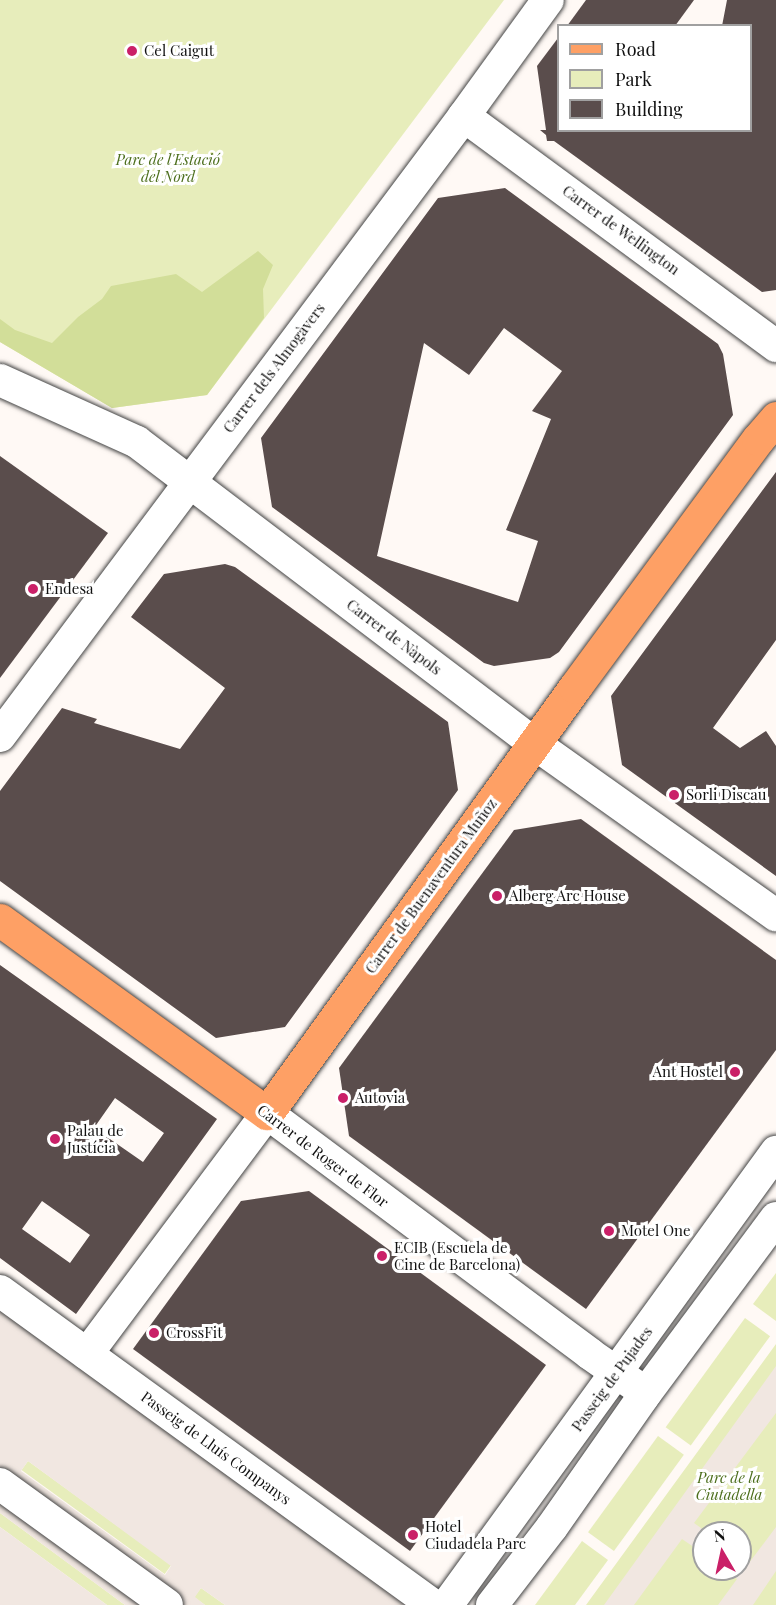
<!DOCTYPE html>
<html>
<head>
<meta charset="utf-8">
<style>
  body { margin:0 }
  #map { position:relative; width:776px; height:1605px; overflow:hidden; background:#fff9f5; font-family:"Playfair Display",serif }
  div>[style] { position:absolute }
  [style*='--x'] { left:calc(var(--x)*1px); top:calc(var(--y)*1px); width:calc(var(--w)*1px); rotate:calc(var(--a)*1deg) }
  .green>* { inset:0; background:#e7edbb; transform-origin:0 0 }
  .forest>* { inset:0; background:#d2de99 }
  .plaza>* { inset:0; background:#f1e7e1 }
  .building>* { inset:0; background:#5a4d4c }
  .roads { filter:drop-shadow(0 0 2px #444) drop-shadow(0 0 2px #444) }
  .minor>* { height:32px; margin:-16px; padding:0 16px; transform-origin:16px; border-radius:16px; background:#fff }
  .major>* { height:33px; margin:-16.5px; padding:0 16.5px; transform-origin:16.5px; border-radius:16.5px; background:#fea065 }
  .dots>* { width:16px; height:16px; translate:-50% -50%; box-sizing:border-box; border:3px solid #fff; border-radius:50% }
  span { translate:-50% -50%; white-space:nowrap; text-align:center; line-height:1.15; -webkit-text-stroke:6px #fff; paint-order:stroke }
  .poi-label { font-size:15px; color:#111 }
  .left { translate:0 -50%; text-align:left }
  .right { translate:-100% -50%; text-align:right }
  .park-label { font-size:15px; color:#4c6e1c; font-style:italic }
  .street-label { font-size:15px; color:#111 }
  .legend { position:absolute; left:557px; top:24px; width:195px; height:108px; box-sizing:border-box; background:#fff; border:2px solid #a0a0a0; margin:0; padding:8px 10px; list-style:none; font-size:18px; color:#111 }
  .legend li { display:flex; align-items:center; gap:12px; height:30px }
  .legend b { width:30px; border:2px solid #a0a0a0 }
  .north { position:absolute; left:692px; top:1521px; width:60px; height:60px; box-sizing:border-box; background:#fff; border:2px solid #a0a0a0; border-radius:50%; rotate:351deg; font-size:16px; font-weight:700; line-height:24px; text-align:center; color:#111 }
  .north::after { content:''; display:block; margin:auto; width:21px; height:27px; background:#ca2068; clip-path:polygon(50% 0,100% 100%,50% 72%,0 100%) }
</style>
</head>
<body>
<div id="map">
  <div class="green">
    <i style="clip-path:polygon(0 0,504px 0,207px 395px,112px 408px,0 342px)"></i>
    <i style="clip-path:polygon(776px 1273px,776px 1321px,753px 1304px)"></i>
    <i style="left:745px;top:1318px;width:31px;height:135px;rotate:36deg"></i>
    <i style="clip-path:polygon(evenodd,776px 1344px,776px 1605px,586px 1605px,776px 1344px,704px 1533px,740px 1533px,740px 1569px,704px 1569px,704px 1533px)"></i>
    <i style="left:658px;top:1436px;width:32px;height:119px;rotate:36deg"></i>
    <i style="left:28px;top:1461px;width:177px;height:11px;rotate:36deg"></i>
    <i style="clip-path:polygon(0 1513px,125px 1605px,107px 1605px,0 1527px)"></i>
    <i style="clip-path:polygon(582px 1541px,608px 1560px,575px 1605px,535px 1605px)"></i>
    <i style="clip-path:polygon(201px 1588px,225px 1605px,205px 1605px,194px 1597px)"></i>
  </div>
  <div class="forest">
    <i style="clip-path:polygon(258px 251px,273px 265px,263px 289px,264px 318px,207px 395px,112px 408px,0 342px,0 319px,15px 330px,52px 343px,78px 317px,102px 299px,111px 286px,176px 274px,202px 292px)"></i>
  </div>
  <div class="plaza">
    <i style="clip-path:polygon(evenodd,0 1306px,411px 1605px,225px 1605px,201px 1588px,195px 1597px,205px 1605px,125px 1605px,0 1513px,0 1306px,28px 1461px,171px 1566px,165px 1575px,21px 1471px,28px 1461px)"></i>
    <i style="clip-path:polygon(776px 1366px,776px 1413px,694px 1523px,708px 1533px,704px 1533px,704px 1554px,682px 1539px,634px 1605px,604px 1605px)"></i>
    <i style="clip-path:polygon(0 1527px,107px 1605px,0 1605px)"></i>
    <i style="clip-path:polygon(776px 1527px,776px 1571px,753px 1605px,718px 1605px,737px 1579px,724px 1569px,740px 1569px,740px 1557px,749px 1563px)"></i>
  </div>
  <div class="building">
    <i style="clip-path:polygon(586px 0,694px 0,675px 26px,567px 26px)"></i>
    <i style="clip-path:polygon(727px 0,776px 0,776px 290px,762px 292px,554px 141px,547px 141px,546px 135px,540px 130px,546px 130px,537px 66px,558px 38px,558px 130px,750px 130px,750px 26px,722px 26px)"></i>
    <i style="clip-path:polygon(evenodd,505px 188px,718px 344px,723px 354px,733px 415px,559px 652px,550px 658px,494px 666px,484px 663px,272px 507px,261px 438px,438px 198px,505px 188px,504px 328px,562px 371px,532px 411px,551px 419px,506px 530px,538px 541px,518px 602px,377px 556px,424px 343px,469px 375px,504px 328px)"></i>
    <i style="clip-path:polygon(0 456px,108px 533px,0 678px)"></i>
    <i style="clip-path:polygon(776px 472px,776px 640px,713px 728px,740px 748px,766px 731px,776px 746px,776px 876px,622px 765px,611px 696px)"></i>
    <i style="clip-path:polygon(225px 564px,235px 567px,448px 722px,458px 790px,285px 1027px,216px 1038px,0 881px,0 791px,62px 708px,97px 719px,94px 723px,180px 749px,225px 688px,131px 617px,164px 574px)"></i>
    <i style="clip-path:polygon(581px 819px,776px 960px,776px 1050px,586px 1309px,349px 1136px,339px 1068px,514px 830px)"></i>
    <i style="clip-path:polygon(evenodd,0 965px,217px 1119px,76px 1314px,0 1258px,0 965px,115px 1098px,164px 1133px,143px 1162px,94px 1128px,115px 1098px,0 965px,42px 1201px,90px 1235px,70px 1263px,22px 1229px,42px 1201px)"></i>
    <i style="clip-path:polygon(309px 1191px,546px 1365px,410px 1551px,133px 1349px,241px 1201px)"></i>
  </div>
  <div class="roads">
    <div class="minor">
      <i style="--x:464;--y:116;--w:388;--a:36.4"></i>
      <i style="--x:0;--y:380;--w:150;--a:24.3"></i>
      <i style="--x:137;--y:442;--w:500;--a:37.2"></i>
      <i style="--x:535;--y:744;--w:296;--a:35.4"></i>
      <i style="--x:0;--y:736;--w:774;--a:-53.19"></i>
      <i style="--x:464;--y:116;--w:143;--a:-54.1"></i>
      <i style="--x:0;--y:1291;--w:535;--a:35.95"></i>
      <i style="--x:87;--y:1354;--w:301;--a:-53.2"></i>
      <i style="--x:267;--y:1113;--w:403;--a:36.7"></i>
      <i style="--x:590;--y:1354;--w:68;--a:34.9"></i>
      <i style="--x:0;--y:1484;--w:206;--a:35.9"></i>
      <i style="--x:447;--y:1605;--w:560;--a:-54.01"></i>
      <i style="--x:492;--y:1605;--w:98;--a:-52.4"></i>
      <i style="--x:552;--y:1527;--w:159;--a:-55"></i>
      <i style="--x:643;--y:1397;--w:223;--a:-53.4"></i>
    </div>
    <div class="major">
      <i style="--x:0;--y:920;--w:329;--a:35.9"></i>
      <i style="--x:267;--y:1113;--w:526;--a:-54.13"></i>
      <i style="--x:575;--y:687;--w:308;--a:-53.6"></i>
      <i style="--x:758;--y:439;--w:28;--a:-49"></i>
    </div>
  </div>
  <div class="dots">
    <i style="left:132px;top:51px;background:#ca2068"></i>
    <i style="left:33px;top:589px;background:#ca2068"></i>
    <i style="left:674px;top:795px;background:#ca2068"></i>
    <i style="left:497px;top:896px;background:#ca2068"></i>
    <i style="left:735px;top:1072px;background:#ca2068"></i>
    <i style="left:343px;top:1098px;background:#ca2068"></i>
    <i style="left:55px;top:1139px;background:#ca2068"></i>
    <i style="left:609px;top:1231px;background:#ca2068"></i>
    <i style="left:382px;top:1256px;background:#ca2068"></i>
    <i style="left:154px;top:1333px;background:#ca2068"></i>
    <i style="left:413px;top:1535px;background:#ca2068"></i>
  </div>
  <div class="poi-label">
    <span class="left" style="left:144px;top:51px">Cel Caigut</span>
    <span class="left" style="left:45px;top:589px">Endesa</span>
    <span class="left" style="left:686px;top:795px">Sorli Discau</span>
    <span class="left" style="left:509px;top:896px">Alberg Arc House</span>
    <span class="right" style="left:723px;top:1072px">Ant Hostel</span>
    <span class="left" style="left:355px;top:1098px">Autovia</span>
    <span class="left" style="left:67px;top:1139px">Palau de<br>Justícia</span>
    <span class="left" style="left:621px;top:1231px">Motel One</span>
    <span class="left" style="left:394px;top:1256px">ECIB (Escuela de<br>Cine de Barcelona)</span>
    <span class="left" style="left:166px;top:1333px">CrossFit</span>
    <span class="left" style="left:425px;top:1535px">Hotel<br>Ciudadela Parc</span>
  </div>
  <div class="park-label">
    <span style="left:168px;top:168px">Parc de l'Estació<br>del Nord</span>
    <span style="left:729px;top:1486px">Parc de la<br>Ciutadella</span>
  </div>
  <div class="street-label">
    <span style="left:621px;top:230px;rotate:36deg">Carrer de Wellington</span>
    <span style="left:274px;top:368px;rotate:-53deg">Carrer dels Almogàvers</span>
    <span style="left:394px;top:637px;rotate:37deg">Carrer de Nàpols</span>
    <span style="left:431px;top:886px;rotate:-54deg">Carrer de Buenaventura Muñoz</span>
    <span style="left:323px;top:1156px;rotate:37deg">Carrer de Roger de Flor</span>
    <span style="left:612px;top:1379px;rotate:-54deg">Passeig de Pujades</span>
    <span style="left:216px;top:1448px;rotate:36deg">Passeig de Lluís Companys</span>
  </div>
  <ul class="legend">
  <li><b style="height:8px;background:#fea065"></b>Road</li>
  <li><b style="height:16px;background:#e7edbb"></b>Park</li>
  <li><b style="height:16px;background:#5a4d4c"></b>Building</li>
  </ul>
  <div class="north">N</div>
</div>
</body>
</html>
